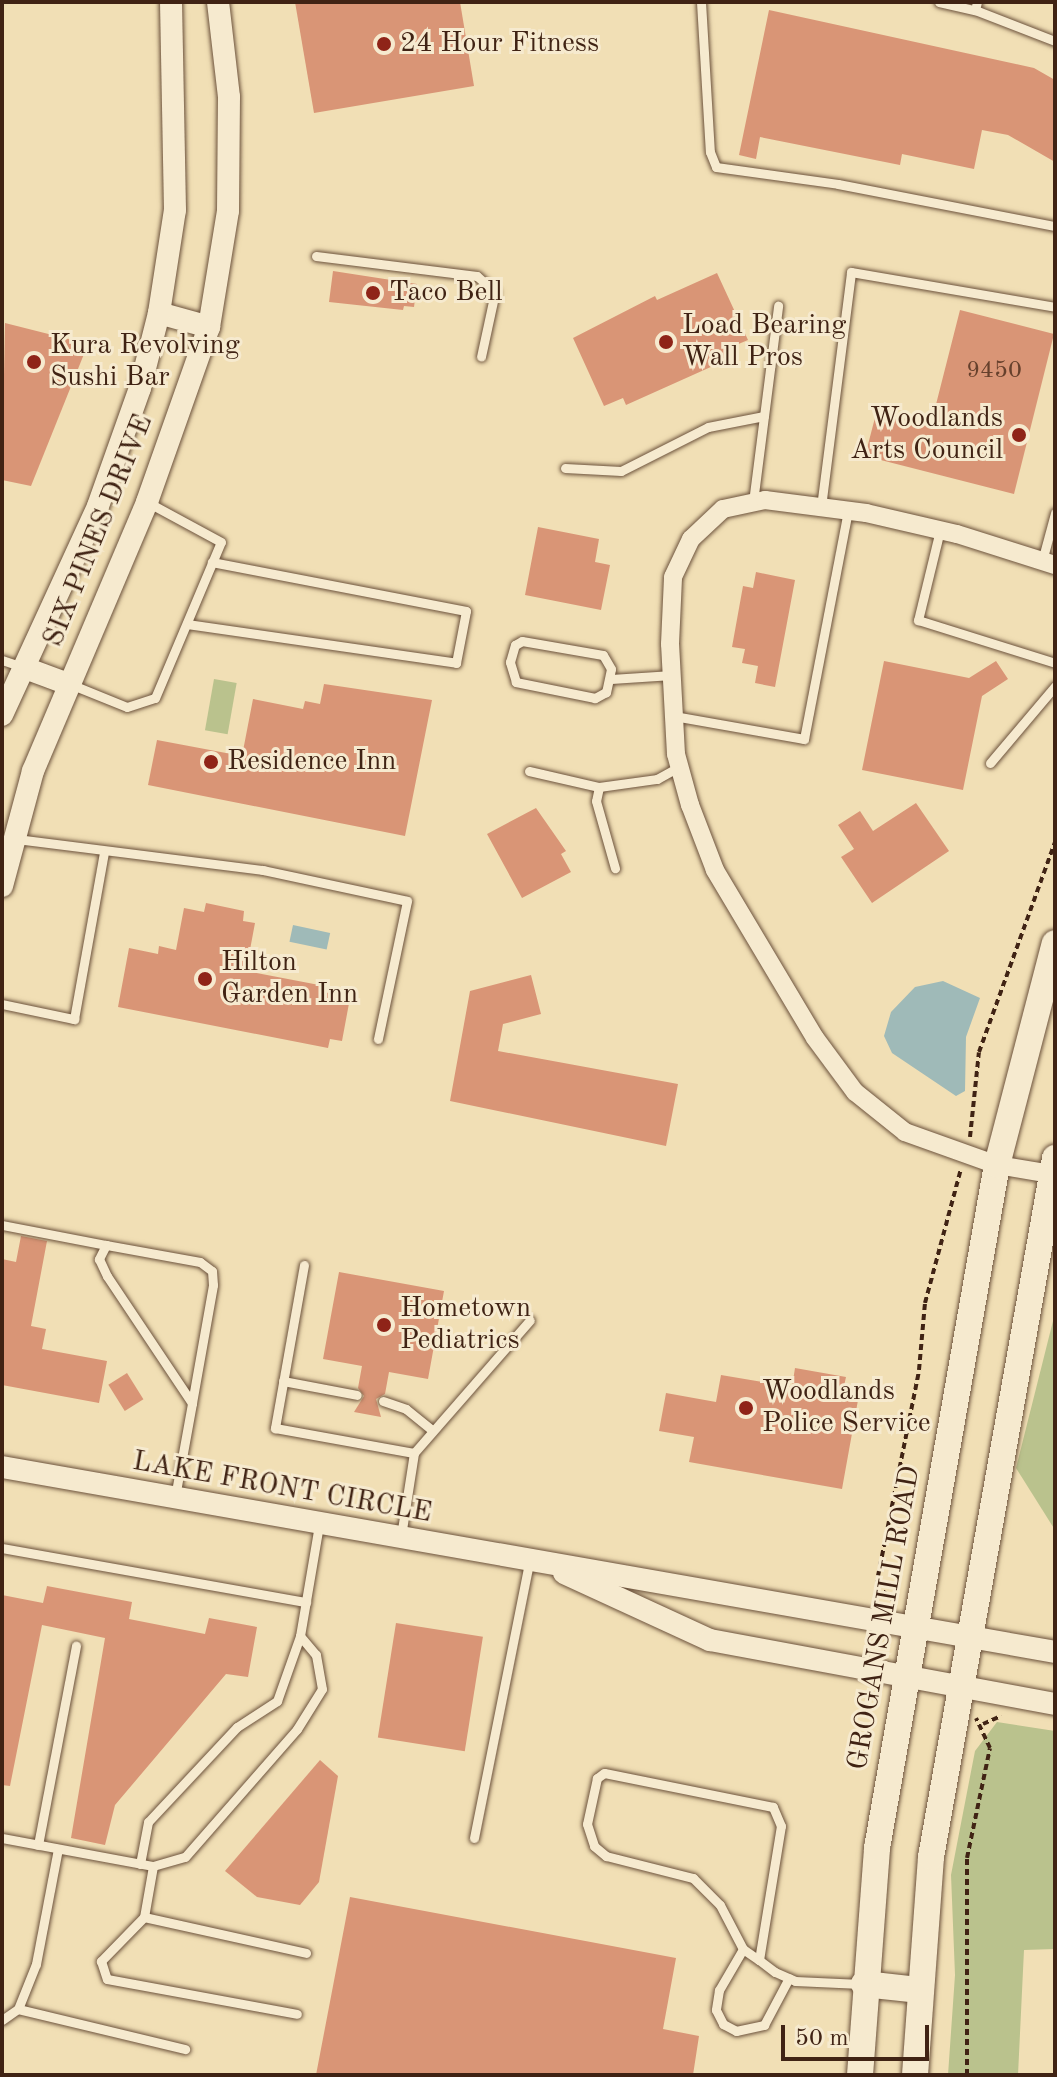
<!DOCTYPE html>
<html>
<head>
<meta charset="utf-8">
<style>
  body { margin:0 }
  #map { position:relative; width:1057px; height:2077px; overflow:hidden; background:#f1dfb5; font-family:"Old Standard TT",serif }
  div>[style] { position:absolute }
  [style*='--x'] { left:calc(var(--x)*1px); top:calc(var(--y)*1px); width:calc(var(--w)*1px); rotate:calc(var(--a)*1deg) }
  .green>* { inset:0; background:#bac28d; transform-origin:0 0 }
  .water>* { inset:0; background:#9fbab8; transform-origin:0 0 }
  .building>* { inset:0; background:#d99576; transform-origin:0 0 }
  .path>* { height:4px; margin-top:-2px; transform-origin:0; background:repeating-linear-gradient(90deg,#402314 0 6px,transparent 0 10px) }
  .roads { filter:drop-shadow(0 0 2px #6c523c) drop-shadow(0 0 2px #6c523c) }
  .service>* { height:9px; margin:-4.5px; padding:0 4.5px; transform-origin:4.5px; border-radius:4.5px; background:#f6eacf }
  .minor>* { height:18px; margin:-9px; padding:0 9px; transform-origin:9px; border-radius:9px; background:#f6eacf }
  .tertiary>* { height:22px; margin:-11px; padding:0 11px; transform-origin:11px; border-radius:11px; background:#f6eacf }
  .secondary>* { height:26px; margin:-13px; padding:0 13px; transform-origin:13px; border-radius:13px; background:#f6eacf }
  .dots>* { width:22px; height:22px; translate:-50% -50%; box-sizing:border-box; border:4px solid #f6eacf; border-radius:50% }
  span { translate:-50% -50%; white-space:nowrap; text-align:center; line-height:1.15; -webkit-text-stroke:6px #f6eacf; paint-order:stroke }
  .number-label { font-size:24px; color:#66402c }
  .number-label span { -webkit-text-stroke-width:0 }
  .poi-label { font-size:28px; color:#402314 }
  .left { translate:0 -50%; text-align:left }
  .right { translate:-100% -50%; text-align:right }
  .street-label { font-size:28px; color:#402314 }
  .frame { position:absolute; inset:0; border:4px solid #402314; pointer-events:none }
  .scale { position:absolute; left:781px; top:2025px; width:148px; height:36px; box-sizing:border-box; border:4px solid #402314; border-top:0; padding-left:10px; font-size:24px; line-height:28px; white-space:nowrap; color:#402314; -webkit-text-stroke:6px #f6eacf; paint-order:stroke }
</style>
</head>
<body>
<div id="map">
  <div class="green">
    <i style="left:214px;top:679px;width:23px;height:52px;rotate:10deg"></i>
    <i style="clip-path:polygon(1055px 1313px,1055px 1530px,1016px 1468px)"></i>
    <i style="clip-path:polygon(997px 1722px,1055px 1731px,1055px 1949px,1024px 1950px,1018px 2075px,948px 2075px,955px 1975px,951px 1875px,975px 1751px)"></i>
  </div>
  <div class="water">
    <i style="left:293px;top:925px;width:38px;height:17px;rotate:12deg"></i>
    <i style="clip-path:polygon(943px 981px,980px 998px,966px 1037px,965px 1091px,956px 1096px,892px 1053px,884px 1036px,891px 1012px,915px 987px)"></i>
  </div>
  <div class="building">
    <i style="clip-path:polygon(295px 2px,460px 2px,474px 86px,314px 113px)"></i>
    <i style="clip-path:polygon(769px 10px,1034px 68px,1055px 80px,1055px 162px,1008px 135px,982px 130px,974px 169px,902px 154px,900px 165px,760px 137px,756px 159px,739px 155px)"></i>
    <i style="clip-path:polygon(333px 271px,417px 284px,414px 307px,404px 306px,403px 310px,329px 302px)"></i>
    <i style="clip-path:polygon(717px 273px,748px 340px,729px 348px,733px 357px,626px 405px,623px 398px,604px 406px,573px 338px,655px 296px,657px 300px)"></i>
    <i style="clip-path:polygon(960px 310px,1054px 334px,1014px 494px,865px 456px,877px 410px,931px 424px)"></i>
    <i style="clip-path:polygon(5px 323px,88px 344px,31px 486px,2px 480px)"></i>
    <i style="clip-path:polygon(538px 527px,599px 539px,595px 562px,610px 565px,601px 610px,525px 595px)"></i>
    <i style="clip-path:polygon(756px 572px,795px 580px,775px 687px,755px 683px,758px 666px,742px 663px,745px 649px,732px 647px,743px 586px,753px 588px)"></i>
    <i style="clip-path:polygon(884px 661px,969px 678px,996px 661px,1008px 679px,982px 696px,963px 790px,862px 770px)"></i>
    <i style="clip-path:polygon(324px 684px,432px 700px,405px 836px,148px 785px,157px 740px,242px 756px,253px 699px,303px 709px,305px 701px,320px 704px)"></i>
    <i style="clip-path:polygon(916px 803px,949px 851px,872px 903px,841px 857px,854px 849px,838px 825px,860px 811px,873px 831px)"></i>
    <i style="clip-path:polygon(536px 808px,566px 851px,561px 854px,571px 872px,522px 898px,487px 834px)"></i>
    <i style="clip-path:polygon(206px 903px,244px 911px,243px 921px,255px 923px,246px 971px,340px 989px,338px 996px,350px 998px,342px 1041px,330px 1039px,328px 1048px,118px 1007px,129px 948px,158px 954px,159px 946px,176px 950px,184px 908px,204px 912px)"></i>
    <i style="clip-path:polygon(531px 975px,541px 1014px,503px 1024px,498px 1051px,678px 1084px,666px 1146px,450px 1101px,470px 991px)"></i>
    <i style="clip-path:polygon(21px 1236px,47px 1241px,31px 1326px,46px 1329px,42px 1349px,107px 1361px,99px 1403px,2px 1385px,2px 1259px,16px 1262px)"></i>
    <i style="clip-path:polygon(339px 1272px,444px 1291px,428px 1379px,389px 1372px,385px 1394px,376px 1399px,381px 1417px,354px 1412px,364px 1396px,358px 1388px,362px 1366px,323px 1359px)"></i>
    <i style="clip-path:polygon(795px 1368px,846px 1377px,844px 1386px,860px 1389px,842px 1489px,689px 1462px,694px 1437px,659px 1431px,666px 1393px,716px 1402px,721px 1375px,792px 1387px)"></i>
    <i style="left:127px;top:1373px;width:31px;height:22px;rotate:58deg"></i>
    <i style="clip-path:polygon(47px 1586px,132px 1602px,129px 1619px,205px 1634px,209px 1618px,257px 1627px,248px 1677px,226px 1674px,115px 1805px,105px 1845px,71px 1838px,105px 1638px,42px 1625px,10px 1786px,2px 1785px,2px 1595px,43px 1603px)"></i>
    <i style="left:396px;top:1623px;width:88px;height:116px;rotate:9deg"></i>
    <i style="clip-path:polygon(320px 1760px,338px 1776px,319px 1882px,300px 1905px,257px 1897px,225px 1871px)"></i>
    <i style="clip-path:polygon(350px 1897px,676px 1958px,663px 2029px,699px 2036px,693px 2075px,316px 2075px)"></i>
  </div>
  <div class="path">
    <i style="--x:970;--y:1137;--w:85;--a:-84"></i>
    <i style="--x:979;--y:1052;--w:223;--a:-70.1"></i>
    <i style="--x:895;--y:1602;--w:24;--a:-138"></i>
    <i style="--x:877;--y:1586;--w:10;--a:-84"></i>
    <i style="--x:878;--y:1576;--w:210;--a:-78.7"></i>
    <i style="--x:919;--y:1370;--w:67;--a:-84.9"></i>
    <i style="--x:925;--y:1303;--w:139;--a:-75"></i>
    <i style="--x:983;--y:1724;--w:20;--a:-24"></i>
    <i style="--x:967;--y:2075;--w:217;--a:-90"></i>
    <i style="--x:967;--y:1858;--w:112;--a:-78.2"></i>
    <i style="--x:990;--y:1748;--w:33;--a:-115"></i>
  </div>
  <div class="roads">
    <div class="service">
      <i style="--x:701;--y:2;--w:150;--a:86.6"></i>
      <i style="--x:710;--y:152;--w:16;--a:68"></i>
      <i style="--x:716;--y:167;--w:123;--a:7.9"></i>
      <i style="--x:838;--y:184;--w:221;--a:11"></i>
      <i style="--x:939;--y:2;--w:37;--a:13"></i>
      <i style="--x:975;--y:10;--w:8;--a:-76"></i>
      <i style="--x:975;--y:10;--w:86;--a:21.2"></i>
      <i style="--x:316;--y:256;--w:162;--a:7.1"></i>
      <i style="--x:477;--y:276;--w:24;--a:42"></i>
      <i style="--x:495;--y:292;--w:66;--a:102.2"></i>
      <i style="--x:565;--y:468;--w:56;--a:3.1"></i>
      <i style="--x:621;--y:471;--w:97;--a:-26.8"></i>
      <i style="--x:708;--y:427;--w:57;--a:-11.1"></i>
      <i style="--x:753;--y:502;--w:198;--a:-82.7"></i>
      <i style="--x:821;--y:507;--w:237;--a:-82.7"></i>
      <i style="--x:851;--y:272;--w:207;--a:9.7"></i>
      <i style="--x:940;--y:530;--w:93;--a:103.7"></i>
      <i style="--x:918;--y:620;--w:144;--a:17.4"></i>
      <i style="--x:1042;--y:561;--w:50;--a:-74.8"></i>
      <i style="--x:187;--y:624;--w:272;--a:8.2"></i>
      <i style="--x:456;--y:663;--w:53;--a:-79.1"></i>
      <i style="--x:466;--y:611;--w:259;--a:-169.1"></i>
      <i style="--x:522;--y:641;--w:82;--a:9.8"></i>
      <i style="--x:603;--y:655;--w:16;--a:60"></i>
      <i style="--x:611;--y:669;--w:24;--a:102"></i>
      <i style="--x:606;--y:692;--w:13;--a:151"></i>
      <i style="--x:595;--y:698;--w:81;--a:-168.6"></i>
      <i style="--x:516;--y:682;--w:21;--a:-107"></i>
      <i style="--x:510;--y:662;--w:18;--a:-74"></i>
      <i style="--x:515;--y:645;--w:8;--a:-30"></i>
      <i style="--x:2;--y:660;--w:21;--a:19"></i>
      <i style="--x:611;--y:679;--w:61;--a:-3.8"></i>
      <i style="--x:70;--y:684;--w:61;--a:22"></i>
      <i style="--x:127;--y:707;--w:29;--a:-18"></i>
      <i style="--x:155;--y:698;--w:169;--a:-67.1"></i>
      <i style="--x:221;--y:542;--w:84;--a:-151.6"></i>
      <i style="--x:674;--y:716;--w:132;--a:10"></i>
      <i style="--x:804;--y:739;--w:232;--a:-79.1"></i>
      <i style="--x:990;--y:763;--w:101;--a:-49.8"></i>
      <i style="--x:529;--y:771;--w:72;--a:12.9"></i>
      <i style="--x:599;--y:787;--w:59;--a:-7.9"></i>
      <i style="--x:657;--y:779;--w:26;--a:-29"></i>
      <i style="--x:599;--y:787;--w:14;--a:102"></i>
      <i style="--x:596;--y:801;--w:70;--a:74.2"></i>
      <i style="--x:17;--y:839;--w:248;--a:7.2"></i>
      <i style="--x:263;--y:870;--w:147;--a:12.1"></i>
      <i style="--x:407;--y:901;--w:141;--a:101.9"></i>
      <i style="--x:2;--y:1004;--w:74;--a:11.8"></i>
      <i style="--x:74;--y:1019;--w:169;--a:-79.8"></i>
      <i style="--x:2;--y:1225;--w:106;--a:10.9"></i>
      <i style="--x:304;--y:1265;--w:166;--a:100.1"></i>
      <i style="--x:275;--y:1428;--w:141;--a:10.2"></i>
      <i style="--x:283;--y:1381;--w:75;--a:10.7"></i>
      <i style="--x:383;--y:1401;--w:24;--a:19"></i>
      <i style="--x:406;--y:1409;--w:33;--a:39"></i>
      <i style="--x:175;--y:1497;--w:96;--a:-79.7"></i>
      <i style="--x:192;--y:1403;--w:120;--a:-79.9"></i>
      <i style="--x:213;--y:1285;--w:14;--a:-94"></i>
      <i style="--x:212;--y:1271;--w:15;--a:-143"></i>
      <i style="--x:200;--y:1262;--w:96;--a:-169.7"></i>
      <i style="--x:106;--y:1245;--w:16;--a:117"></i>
      <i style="--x:99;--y:1259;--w:19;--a:65"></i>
      <i style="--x:107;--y:1276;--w:153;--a:56.2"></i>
      <i style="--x:401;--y:1536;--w:84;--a:-81.1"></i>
      <i style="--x:414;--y:1453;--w:176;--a:-48.9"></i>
      <i style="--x:2;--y:1548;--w:309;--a:10.1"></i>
      <i style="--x:2;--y:1838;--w:154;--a:10.5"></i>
      <i style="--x:153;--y:1866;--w:33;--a:-16"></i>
      <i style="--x:185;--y:1857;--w:170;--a:-48.8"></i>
      <i style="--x:297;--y:1729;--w:47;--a:-58"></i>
      <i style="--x:322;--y:1689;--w:35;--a:-100"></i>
      <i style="--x:316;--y:1655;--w:25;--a:-130"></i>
      <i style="--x:300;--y:1636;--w:113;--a:-80.3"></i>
      <i style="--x:474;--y:1838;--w:280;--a:-78.7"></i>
      <i style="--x:38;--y:1845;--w:203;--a:-79.2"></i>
      <i style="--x:140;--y:1864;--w:43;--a:-79.2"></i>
      <i style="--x:148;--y:1822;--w:130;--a:-46.9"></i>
      <i style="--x:237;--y:1727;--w:48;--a:-33"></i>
      <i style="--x:277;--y:1701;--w:69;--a:-70.5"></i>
      <i style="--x:153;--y:1866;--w:52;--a:100"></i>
      <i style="--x:144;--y:1917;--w:62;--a:134.3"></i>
      <i style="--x:101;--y:1961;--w:19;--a:72"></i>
      <i style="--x:107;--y:1979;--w:193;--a:10.4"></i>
      <i style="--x:144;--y:1917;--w:166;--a:12.5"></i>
      <i style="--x:743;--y:1949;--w:48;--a:120.3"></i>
      <i style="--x:719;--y:1990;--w:20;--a:99"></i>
      <i style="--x:716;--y:2010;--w:16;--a:63"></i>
      <i style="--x:723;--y:2024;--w:15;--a:28"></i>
      <i style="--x:736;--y:2031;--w:29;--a:-12"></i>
      <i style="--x:764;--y:2025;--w:53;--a:-62"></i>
      <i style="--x:759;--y:1960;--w:136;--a:-80.7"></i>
      <i style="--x:781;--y:1826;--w:21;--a:-113"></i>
      <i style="--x:773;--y:1807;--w:172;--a:-168.6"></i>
      <i style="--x:604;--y:1773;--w:9;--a:144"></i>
      <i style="--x:597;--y:1778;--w:47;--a:102.3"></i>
      <i style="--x:587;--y:1824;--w:23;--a:72"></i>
      <i style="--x:594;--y:1846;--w:16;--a:40"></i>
      <i style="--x:606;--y:1856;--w:90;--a:14.2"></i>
      <i style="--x:693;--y:1878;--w:38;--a:45"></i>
      <i style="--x:720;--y:1905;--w:50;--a:62.4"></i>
      <i style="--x:743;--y:1949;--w:19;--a:35"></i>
      <i style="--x:759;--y:1960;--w:20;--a:37"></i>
      <i style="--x:775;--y:1972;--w:22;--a:24"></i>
      <i style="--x:795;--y:1981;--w:66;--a:2.6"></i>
      <i style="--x:18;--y:2009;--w:172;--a:13.5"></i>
      <i style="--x:2;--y:2020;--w:19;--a:-35"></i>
      <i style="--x:18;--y:2009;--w:48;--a:-68.2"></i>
      <i style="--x:36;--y:1964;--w:117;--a:-79.2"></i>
    </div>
    <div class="minor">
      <i style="--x:1051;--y:1174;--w:55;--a:-170.5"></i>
      <i style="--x:997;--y:1165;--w:98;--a:-160.3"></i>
      <i style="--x:905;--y:1132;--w:64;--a:-141.3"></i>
      <i style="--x:855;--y:1092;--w:67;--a:-126.5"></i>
      <i style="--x:815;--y:1038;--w:196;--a:-120.8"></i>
      <i style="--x:715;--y:870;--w:70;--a:-111"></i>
      <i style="--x:690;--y:805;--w:53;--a:-105.4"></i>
      <i style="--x:676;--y:754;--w:110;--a:-93.1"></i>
      <i style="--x:670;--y:644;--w:67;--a:-87.4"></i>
      <i style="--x:673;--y:577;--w:42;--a:-64.7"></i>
      <i style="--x:691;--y:539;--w:44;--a:-43.2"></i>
      <i style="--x:723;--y:509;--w:43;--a:-12.1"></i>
      <i style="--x:765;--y:500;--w:102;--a:7.3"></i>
      <i style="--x:866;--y:513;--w:93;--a:13"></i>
      <i style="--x:957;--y:534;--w:103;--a:17.6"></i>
    </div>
    <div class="tertiary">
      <i style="--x:159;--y:313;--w:52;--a:15.6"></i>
      <i style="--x:25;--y:668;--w:46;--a:20.4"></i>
      <i style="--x:2;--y:715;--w:230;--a:-65.3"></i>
      <i style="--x:98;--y:506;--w:125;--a:-70.4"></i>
      <i style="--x:140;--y:388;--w:77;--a:-75.8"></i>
      <i style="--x:159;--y:313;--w:104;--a:-81.2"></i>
      <i style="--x:175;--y:210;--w:208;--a:-91.1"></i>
      <i style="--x:2;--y:886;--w:119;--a:-74.9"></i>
      <i style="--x:33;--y:771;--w:292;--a:-67"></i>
      <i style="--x:147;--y:502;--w:186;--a:-70.5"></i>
      <i style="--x:209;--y:327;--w:118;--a:-80.7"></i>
      <i style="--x:228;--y:211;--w:114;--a:-89.5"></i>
      <i style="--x:229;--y:97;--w:96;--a:-96.6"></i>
      <i style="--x:2;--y:1467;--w:1069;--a:9.96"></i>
      <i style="--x:564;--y:1573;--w:161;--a:24.7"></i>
      <i style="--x:710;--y:1640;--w:351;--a:10.5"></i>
    </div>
    <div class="secondary">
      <i style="--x:864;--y:1984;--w:54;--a:6.3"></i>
      <i style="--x:860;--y:2075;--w:228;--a:-85.7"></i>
      <i style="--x:877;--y:1848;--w:693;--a:-80.04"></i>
      <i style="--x:997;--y:1165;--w:229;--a:-75.4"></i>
      <i style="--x:915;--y:2075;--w:219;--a:-85.8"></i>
      <i style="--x:931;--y:1857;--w:710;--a:-79.94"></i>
    </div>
  </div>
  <div class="dots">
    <i style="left:384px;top:44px;background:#8f2418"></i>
    <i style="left:373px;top:293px;background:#8f2418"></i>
    <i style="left:666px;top:342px;background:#8f2418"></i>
    <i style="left:34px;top:362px;background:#8f2418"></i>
    <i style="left:1019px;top:435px;background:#8f2418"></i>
    <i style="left:211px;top:762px;background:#8f2418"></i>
    <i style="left:205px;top:979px;background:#8f2418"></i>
    <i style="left:384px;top:1325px;background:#8f2418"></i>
    <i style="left:746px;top:1408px;background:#8f2418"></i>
  </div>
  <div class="number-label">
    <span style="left:994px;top:372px">9450</span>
  </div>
  <div class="poi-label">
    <span class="left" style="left:400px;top:44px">24 Hour Fitness</span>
    <span class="left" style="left:389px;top:293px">Taco Bell</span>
    <span class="left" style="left:682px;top:342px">Load Bearing<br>Wall Pros</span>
    <span class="left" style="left:50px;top:362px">Kura Revolving<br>Sushi Bar</span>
    <span class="right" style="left:1003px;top:435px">Woodlands<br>Arts Council</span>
    <span class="left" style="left:227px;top:762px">Residence Inn</span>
    <span class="left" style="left:221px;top:979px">Hilton<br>Garden Inn</span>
    <span class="left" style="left:400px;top:1325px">Hometown<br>Pediatrics</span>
    <span class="left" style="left:762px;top:1408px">Woodlands<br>Police Service</span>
  </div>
  <div class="street-label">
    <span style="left:99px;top:531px;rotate:-68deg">SIX PINES DRIVE</span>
    <span style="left:282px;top:1488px;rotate:10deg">LAKE FRONT CIRCLE</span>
    <span style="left:885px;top:1618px;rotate:-80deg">GROGANS MILL ROAD</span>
  </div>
  <div class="frame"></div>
  <div class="scale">50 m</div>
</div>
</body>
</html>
